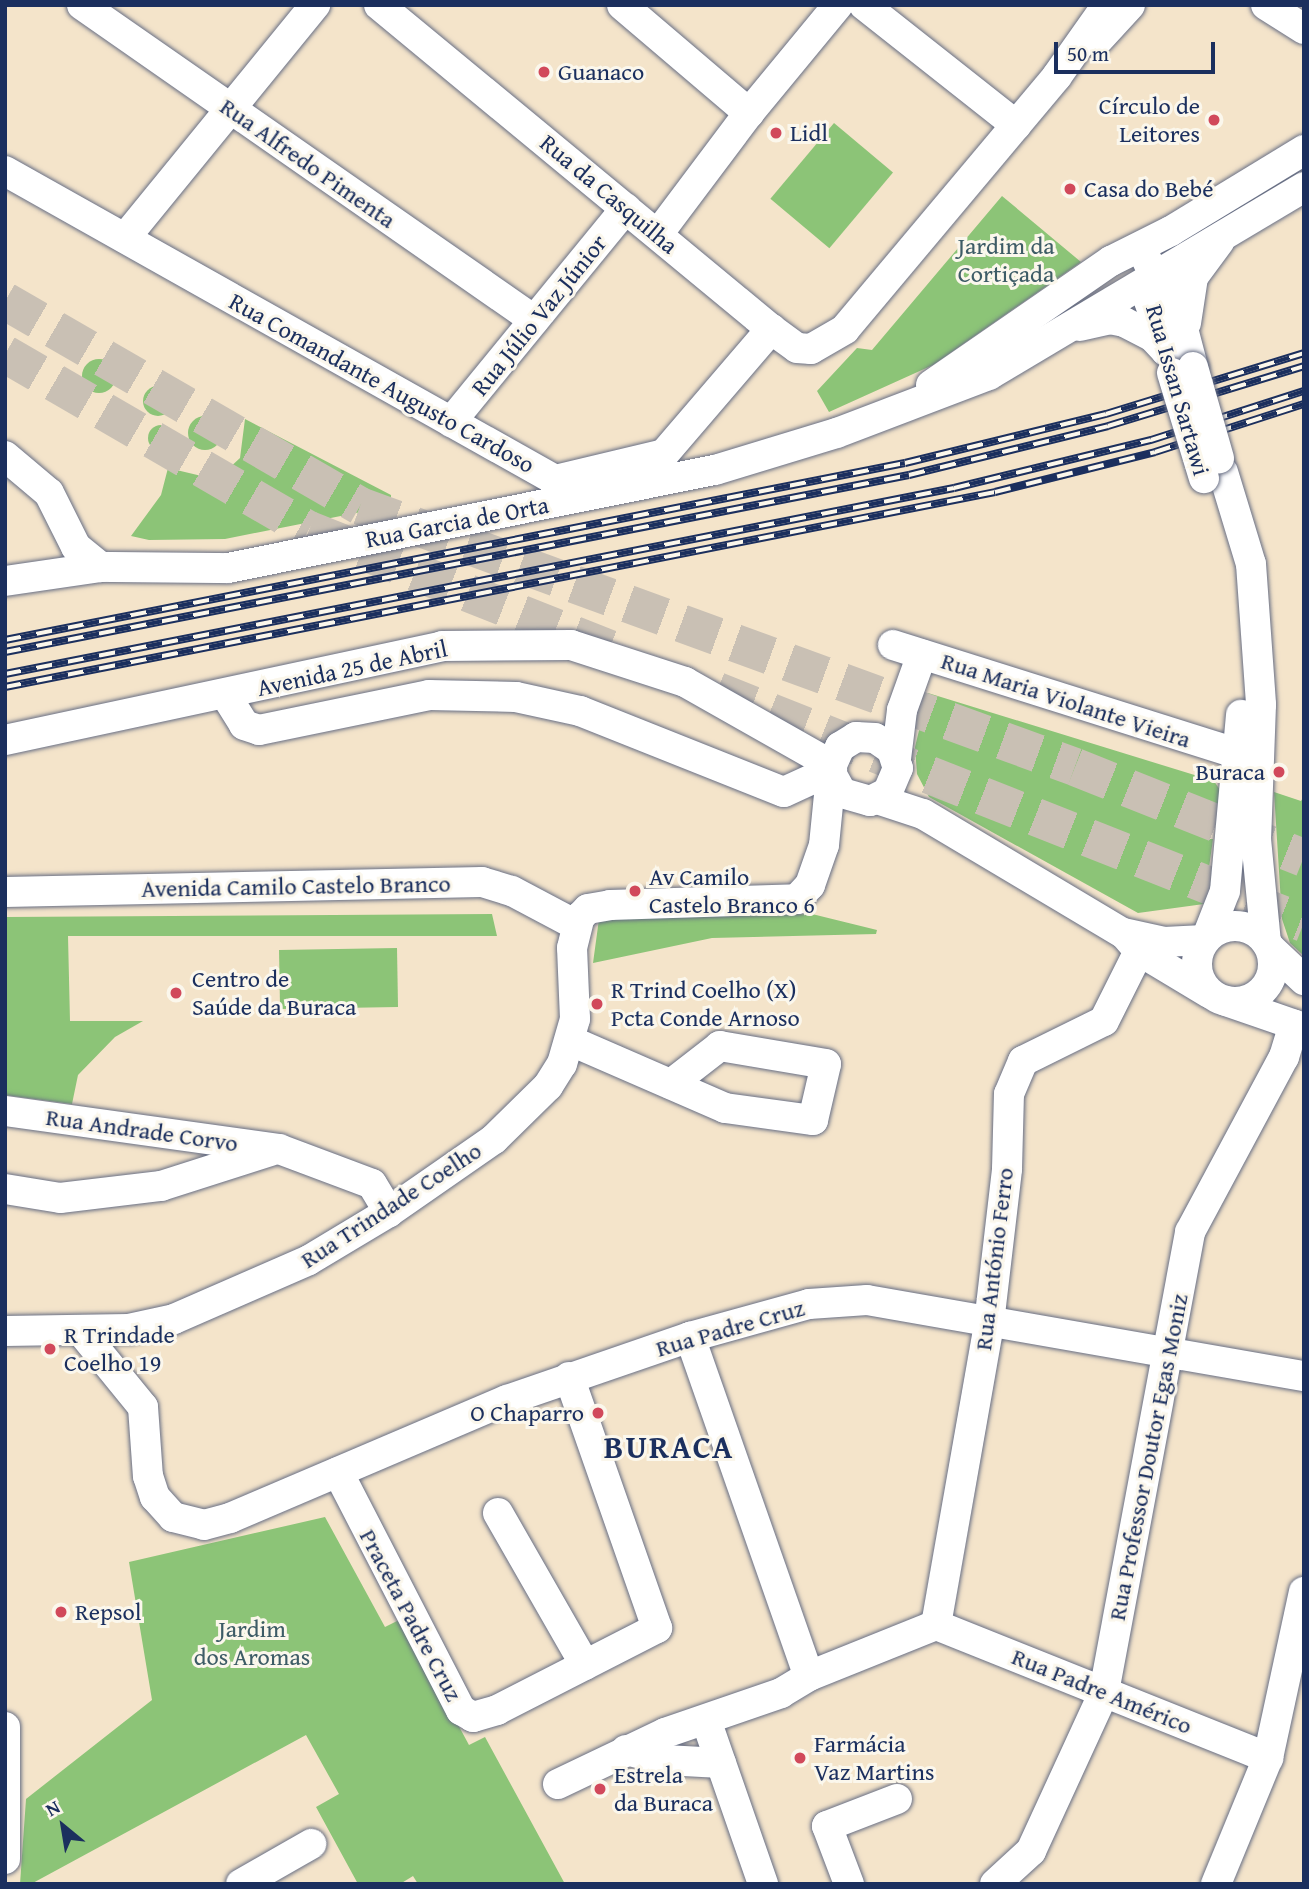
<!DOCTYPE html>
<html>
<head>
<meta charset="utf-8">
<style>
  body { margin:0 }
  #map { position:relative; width:1309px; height:1889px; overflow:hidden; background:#f4e4ca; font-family:"Gentium Book Plus",serif }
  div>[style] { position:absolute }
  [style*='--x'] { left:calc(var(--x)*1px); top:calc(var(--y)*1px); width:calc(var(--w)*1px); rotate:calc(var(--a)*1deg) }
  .green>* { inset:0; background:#8cc477; transform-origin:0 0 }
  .round { border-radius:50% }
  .highway-tunnel>* { height:38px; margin-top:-19px; transform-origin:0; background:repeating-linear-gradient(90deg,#c9c0b4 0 38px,transparent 0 57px) }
  .roads { filter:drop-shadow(0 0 2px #676e84) drop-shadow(0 0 2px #676e84) }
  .minor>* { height:30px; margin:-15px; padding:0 15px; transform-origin:15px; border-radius:15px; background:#fff }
  .minor>.ring { margin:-15px; padding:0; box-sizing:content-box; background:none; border:30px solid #fff; border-radius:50% }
  .rail>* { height:8px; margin-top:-4px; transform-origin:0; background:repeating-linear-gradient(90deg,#fbf7ec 0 16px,#1b2f5e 0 32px); box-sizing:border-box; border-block:2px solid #1b2f5e }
  .bridges { filter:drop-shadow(0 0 2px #676e84) drop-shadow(0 0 2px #676e84) }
  .minor-bridge>* { height:30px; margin:-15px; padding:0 15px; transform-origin:15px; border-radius:15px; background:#fff }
  .dots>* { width:19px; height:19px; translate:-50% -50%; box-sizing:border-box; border:4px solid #fbf7ec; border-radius:50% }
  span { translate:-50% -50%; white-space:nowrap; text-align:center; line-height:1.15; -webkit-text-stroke:6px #fbf7ec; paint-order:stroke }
  .poi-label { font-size:24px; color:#1b2f5e }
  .left { translate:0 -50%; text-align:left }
  .right { translate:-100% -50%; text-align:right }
  .street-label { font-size:24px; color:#1b2f5e }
  .park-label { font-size:24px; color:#3d5c66 }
  .district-label { font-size:32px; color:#1b2f5e; font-weight:700; letter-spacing:2px }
  .frame { position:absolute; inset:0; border:7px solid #1b2f5e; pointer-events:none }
  .north { position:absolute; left:28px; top:1791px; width:70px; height:70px; -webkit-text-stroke:5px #fbf7ec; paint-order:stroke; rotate:330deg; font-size:19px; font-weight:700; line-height:28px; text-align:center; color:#1b2f5e }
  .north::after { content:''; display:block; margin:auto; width:24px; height:32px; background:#1b2f5e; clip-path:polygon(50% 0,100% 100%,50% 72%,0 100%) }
  .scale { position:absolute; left:1054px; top:42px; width:161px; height:32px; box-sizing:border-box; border:4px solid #1b2f5e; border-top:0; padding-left:9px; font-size:21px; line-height:24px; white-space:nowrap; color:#1b2f5e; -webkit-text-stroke:5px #fbf7ec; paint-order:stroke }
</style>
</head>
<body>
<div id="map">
  <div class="green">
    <i style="left:834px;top:123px;width:77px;height:99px;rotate:40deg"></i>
    <i style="clip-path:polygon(1002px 196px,1081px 262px,933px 365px,829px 412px,817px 391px,857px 348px,872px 350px)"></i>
    <i class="round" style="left:82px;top:359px;width:34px;height:34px"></i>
    <i class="round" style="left:143px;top:386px;width:30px;height:30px"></i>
    <i class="round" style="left:188px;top:416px;width:34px;height:34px"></i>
    <i style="clip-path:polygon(245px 419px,391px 495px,391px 506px,225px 539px,149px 540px,131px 536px,161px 495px,168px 468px,210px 478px,226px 471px,240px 458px)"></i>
    <i class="round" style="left:148px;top:425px;width:26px;height:26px"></i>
    <i style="clip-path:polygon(928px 693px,1214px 781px,1220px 790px,1216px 818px,1209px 817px,1205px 839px,1213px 839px,1204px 904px,1138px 913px,929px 797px,917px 774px,915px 747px)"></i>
    <i style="clip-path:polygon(1274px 792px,1301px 801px,1304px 796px,1304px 956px,1290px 943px,1282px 919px)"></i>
    <i style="clip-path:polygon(492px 914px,497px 936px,68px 936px,70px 1021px,143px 1021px,115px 1037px,78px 1075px,72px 1104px,5px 1095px,5px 917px)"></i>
    <i style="clip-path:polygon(812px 914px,877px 930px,876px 934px,712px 938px,593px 963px,599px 919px)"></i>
    <i style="left:397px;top:948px;width:59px;height:118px;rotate:89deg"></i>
    <i style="clip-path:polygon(325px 1517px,385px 1627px,401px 1619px,469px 1745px,485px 1737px,565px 1884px,418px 1884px,413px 1876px,400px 1884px,358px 1884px,316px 1807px,339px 1794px,306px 1735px,31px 1884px,20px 1884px,26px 1799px,152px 1700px,129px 1562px)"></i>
  </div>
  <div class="highway-tunnel">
    <i style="--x:5;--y:301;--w:410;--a:30"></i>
    <i style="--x:360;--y:506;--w:761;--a:20.05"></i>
    <i style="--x:1075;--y:767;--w:246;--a:21.7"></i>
    <i style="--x:5;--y:354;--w:351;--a:30.1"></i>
    <i style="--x:309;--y:530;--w:326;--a:21.6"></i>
    <i style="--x:717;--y:691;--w:631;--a:21.57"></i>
  </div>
  <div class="roads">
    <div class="minor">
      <i style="--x:82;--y:5;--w:551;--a:34.87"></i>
      <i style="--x:379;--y:5;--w:509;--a:39.57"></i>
      <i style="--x:771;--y:329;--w:32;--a:36"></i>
      <i style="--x:797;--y:348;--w:14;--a:4"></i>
      <i style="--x:811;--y:349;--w:39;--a:-30"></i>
      <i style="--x:845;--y:329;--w:330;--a:-50"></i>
      <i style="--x:1057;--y:76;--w:87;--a:-54.8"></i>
      <i style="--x:622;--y:5;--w:167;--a:40.4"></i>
      <i style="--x:864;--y:5;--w:194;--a:38.3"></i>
      <i style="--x:1266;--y:5;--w:45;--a:32.3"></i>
      <i style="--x:1099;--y:39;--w:46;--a:-47.6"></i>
      <i style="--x:5;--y:171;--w:631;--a:29.33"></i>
      <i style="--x:555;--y:480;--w:112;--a:-13.4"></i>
      <i style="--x:664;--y:454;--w:165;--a:-49.4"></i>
      <i style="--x:658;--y:234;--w:151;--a:-53.1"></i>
      <i style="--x:749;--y:113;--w:140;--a:-50.5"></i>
      <i style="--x:125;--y:238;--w:301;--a:-50.8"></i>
      <i style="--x:1145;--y:256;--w:19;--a:65"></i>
      <i style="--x:1153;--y:273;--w:30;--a:45"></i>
      <i style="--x:1174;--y:294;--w:75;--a:75.4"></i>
      <i style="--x:1153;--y:273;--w:28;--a:98"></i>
      <i style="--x:1149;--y:301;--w:53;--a:71.2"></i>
      <i style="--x:1186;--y:323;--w:47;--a:-81.3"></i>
      <i style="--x:1193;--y:277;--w:44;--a:-53.4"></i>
      <i style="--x:1080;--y:326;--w:31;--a:-13"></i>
      <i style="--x:1110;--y:319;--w:14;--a:12"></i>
      <i style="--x:1124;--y:322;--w:31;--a:27"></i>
      <i style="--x:1152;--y:336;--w:21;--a:47"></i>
      <i style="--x:931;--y:385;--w:219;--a:-34.6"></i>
      <i style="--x:1111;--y:261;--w:67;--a:-26.6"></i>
      <i style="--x:1171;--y:231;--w:156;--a:-31.3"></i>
      <i style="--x:451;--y:422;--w:276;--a:-50.7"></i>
      <i style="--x:5;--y:456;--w:57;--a:40.1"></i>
      <i style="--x:49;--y:493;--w:60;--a:63.4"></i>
      <i style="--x:76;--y:547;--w:32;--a:39"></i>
      <i style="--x:1223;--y:472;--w:96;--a:73.1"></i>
      <i style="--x:1251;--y:564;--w:141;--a:85.9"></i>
      <i style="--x:1261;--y:705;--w:134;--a:92.1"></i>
      <i style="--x:1256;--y:839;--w:103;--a:84.5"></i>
      <i style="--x:5;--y:581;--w:97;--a:-8.3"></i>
      <i style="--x:101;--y:567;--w:127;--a:0.5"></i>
      <i style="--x:228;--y:568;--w:497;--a:-11.4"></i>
      <i style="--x:715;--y:470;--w:127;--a:-16.9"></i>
      <i style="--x:837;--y:433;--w:163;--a:-20.9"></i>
      <i style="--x:989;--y:375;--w:367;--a:-30.8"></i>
      <i style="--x:893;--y:645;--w:363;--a:17.5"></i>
      <i style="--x:225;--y:694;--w:36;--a:58"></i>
      <i style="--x:244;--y:725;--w:16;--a:18"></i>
      <i style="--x:259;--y:730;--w:174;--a:-11.6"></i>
      <i style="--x:429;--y:695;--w:87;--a:1.3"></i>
      <i style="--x:516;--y:697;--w:66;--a:12.3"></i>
      <i style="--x:580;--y:711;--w:219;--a:21.7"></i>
      <i style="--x:784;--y:792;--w:53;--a:-24.6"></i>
      <i style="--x:5;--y:740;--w:447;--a:-12.1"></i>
      <i style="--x:442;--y:646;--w:129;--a:-0.4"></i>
      <i style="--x:571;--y:645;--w:120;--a:18"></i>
      <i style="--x:685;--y:682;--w:169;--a:29.5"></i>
      <i style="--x:896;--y:759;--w:49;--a:-83"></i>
      <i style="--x:902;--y:710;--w:59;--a:-70.3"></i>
      <i style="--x:877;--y:799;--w:48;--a:18.1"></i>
      <i style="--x:923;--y:814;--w:233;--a:30.8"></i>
      <i style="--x:1123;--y:933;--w:42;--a:12.4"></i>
      <i style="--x:1164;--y:942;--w:40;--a:-2.9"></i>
      <i style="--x:5;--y:892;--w:477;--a:-1.2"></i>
      <i style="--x:482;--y:882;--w:31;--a:17"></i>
      <i style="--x:512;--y:891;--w:72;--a:28"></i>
      <i class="ring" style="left:1197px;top:926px;width:46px;height:46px"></i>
      <i style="--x:1126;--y:936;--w:20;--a:49"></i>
      <i style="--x:1139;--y:951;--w:82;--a:31"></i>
      <i style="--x:1207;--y:937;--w:49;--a:-68.6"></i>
      <i style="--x:1225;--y:891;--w:177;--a:-84.8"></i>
      <i style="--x:1270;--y:948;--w:47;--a:43.3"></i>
      <i style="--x:1226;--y:1001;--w:83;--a:19.1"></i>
      <i style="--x:571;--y:1041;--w:168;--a:23.5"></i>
      <i style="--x:725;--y:1108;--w:89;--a:7.8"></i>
      <i style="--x:813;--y:1120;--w:57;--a:-76.9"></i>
      <i style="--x:826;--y:1064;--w:108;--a:-170.4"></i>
      <i style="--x:720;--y:1046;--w:62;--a:142.2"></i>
      <i style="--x:5;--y:1111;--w:277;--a:7.9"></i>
      <i style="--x:279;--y:1149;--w:99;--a:20.6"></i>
      <i style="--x:372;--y:1184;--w:33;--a:59"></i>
      <i style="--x:5;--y:1189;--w:56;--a:9.3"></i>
      <i style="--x:60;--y:1198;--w:102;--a:-6.8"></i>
      <i style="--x:161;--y:1186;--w:115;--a:-17.7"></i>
      <i style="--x:5;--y:1331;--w:124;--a:-0.9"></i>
      <i style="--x:129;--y:1329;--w:46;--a:-12.5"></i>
      <i style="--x:174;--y:1319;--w:147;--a:-23.6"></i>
      <i style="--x:309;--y:1260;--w:93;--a:-31"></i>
      <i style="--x:389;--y:1212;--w:128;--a:-34.8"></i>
      <i style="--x:494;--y:1139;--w:76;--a:-44.5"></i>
      <i style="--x:548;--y:1086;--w:26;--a:-58"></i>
      <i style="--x:562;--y:1064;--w:47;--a:-73.9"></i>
      <i style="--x:575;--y:1019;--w:71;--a:-92.4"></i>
      <i style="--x:572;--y:948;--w:32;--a:-76"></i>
      <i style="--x:580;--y:917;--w:11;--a:-45"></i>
      <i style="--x:588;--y:909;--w:22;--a:-10"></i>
      <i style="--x:610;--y:905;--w:187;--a:-1.8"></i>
      <i style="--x:797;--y:899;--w:19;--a:-47"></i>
      <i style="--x:810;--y:885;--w:42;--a:-70.7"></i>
      <i style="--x:824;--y:845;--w:80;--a:-84.3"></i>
      <i style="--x:832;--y:765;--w:20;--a:-66"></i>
      <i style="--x:840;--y:747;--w:19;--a:-32"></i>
      <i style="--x:856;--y:737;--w:19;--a:3"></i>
      <i style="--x:875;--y:738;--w:21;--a:35"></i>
      <i style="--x:892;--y:750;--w:19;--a:72"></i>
      <i style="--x:898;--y:768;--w:26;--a:113"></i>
      <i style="--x:888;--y:792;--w:20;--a:153"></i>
      <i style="--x:870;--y:801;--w:29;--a:-164"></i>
      <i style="--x:842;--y:793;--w:21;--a:-119"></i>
      <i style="--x:81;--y:1331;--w:98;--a:50.8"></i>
      <i style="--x:143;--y:1407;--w:69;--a:85.9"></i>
      <i style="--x:148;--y:1476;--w:22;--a:72"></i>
      <i style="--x:155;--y:1497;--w:27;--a:48"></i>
      <i style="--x:173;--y:1517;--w:32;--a:14"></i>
      <i style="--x:204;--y:1525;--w:27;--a:-15"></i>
      <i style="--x:230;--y:1518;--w:301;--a:-23.1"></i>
      <i style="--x:507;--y:1400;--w:194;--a:-19"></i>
      <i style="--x:690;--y:1337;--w:123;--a:-15.5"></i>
      <i style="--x:809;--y:1304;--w:58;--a:-3.9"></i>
      <i style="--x:867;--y:1300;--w:444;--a:9.9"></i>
      <i style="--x:690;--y:1337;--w:359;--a:70.7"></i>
      <i style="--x:338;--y:1472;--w:268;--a:62.7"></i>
      <i style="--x:461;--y:1710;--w:14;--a:30"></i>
      <i style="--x:473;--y:1717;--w:25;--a:-16"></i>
      <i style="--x:497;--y:1710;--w:180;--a:-27.1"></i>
      <i style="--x:657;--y:1628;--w:266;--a:-109.3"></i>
      <i style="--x:498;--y:1513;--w:175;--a:60.2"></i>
      <i style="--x:936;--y:1625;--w:307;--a:-80"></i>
      <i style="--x:989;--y:1323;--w:155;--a:-83.3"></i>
      <i style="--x:1007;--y:1169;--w:75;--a:-88.5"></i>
      <i style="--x:1009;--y:1094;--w:36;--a:-67"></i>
      <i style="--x:1023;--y:1061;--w:90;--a:-26.3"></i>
      <i style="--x:1104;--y:1021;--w:78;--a:-63.4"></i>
      <i style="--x:936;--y:1625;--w:358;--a:21.8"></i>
      <i style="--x:706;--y:1720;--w:174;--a:70.8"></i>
      <i style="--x:5;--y:1727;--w:132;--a:90"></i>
      <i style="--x:626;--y:1750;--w:40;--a:14.4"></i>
      <i style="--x:665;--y:1760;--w:56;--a:3.1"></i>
      <i style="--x:558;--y:1784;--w:119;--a:-25.5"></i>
      <i style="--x:665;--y:1733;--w:123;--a:-19"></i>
      <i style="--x:781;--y:1693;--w:33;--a:-31"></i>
      <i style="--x:809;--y:1676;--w:137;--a:-21.9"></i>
      <i style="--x:241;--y:1884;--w:81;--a:-29.7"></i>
      <i style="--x:849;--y:1884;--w:62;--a:-110.8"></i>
      <i style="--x:827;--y:1826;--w:75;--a:-21.1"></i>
      <i style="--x:995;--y:1884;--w:49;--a:-42.5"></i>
      <i style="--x:1031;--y:1851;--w:175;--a:-65.3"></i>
      <i style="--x:1104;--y:1692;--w:468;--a:-79.4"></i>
      <i style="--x:1190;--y:1232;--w:199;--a:-61.8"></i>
      <i style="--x:1284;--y:1057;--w:34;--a:-73"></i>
      <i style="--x:1216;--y:1884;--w:136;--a:-67.6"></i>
      <i style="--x:1268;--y:1758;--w:170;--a:-77.8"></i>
    </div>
  </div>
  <div class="rail">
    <i style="--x:5;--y:640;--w:917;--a:-11.13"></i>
    <i style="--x:905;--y:463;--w:207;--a:-13.7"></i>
    <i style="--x:1106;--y:414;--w:207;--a:-17.1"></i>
    <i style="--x:5;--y:652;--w:921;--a:-11.08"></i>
    <i style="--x:909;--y:475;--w:205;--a:-13.8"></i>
    <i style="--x:1108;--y:426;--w:205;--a:-17"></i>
    <i style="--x:5;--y:674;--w:967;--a:-11.09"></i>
    <i style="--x:954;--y:488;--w:203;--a:-13.7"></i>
    <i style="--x:1151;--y:440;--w:161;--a:-17.8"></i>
    <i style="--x:5;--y:687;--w:1009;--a:-11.14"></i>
    <i style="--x:995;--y:492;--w:165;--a:-14"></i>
    <i style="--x:1155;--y:452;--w:157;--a:-17.9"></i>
  </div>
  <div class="bridges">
    <div class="minor-bridge">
      <i style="--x:1193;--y:367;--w:95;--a:74.1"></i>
      <i style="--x:1172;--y:373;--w:110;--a:73.1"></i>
    </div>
  </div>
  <div class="dots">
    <i style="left:544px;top:72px;background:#d1495b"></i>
    <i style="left:1214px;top:120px;background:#d1495b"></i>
    <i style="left:776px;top:133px;background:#d1495b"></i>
    <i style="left:1070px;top:189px;background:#d1495b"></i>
    <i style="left:1279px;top:772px;background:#d1495b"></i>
    <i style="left:635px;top:891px;background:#d1495b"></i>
    <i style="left:176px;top:993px;background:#d1495b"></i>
    <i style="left:597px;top:1004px;background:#d1495b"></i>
    <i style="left:50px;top:1349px;background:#d1495b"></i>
    <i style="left:598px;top:1413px;background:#d1495b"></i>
    <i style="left:61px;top:1612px;background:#d1495b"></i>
    <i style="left:800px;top:1758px;background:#d1495b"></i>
    <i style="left:600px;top:1789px;background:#d1495b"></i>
  </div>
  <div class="poi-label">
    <span class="left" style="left:558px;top:72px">Guanaco</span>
    <span class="right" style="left:1200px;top:120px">Círculo de<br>Leitores</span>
    <span class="left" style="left:790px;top:133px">Lidl</span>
    <span class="left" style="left:1084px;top:189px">Casa do Bebé</span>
    <span class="right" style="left:1265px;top:772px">Buraca</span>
    <span class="left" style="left:649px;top:891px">Av Camilo<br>Castelo Branco 6</span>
    <span class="left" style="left:192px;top:993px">Centro de<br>Saúde da Buraca</span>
    <span class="left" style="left:611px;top:1004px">R Trind Coelho (X)<br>Pcta Conde Arnoso</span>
    <span class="left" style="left:64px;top:1349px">R Trindade<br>Coelho 19</span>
    <span class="right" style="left:584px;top:1413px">O Chaparro</span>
    <span class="left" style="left:75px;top:1612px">Repsol</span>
    <span class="left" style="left:814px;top:1758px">Farmácia<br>Vaz Martins</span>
    <span class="left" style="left:614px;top:1789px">Estrela<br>da Buraca</span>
  </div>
  <div class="street-label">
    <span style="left:308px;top:163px;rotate:35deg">Rua Alfredo Pimenta</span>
    <span style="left:609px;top:194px;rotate:40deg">Rua da Casquilha</span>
    <span style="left:539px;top:315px;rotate:-51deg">Rua Júlio Vaz Júnior</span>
    <span style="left:382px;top:383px;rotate:29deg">Rua Comandante Augusto Cardoso</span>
    <span style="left:1178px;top:390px;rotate:74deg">Rua Issan Sartawi</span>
    <span style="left:457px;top:522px;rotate:-11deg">Rua Garcia de Orta</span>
    <span style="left:352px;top:668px;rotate:-12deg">Avenida 25 de Abril</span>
    <span style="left:1066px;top:700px;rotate:18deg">Rua Maria Violante Vieira</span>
    <span style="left:296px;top:886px;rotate:-1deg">Avenida Camilo Castelo Branco</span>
    <span style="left:142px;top:1130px;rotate:8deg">Rua Andrade Corvo</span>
    <span style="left:391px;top:1205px;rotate:-33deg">Rua Trindade Coelho</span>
    <span style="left:994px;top:1259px;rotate:-83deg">Rua António Ferro</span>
    <span style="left:730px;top:1328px;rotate:-16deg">Rua Padre Cruz</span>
    <span style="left:1148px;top:1457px;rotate:-79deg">Rua Professor Doutor Egas Moniz</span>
    <span style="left:411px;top:1615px;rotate:62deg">Praceta Padre Cruz</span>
    <span style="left:1102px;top:1691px;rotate:22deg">Rua Padre Américo</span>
  </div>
  <div class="park-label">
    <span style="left:1006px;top:260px">Jardim da<br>Cortiçada</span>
    <span style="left:252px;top:1643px">Jardim<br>dos Aromas</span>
  </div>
  <div class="district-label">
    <span style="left:669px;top:1447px">BURACA</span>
  </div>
  <div class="frame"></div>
  <div class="north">N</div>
  <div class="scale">50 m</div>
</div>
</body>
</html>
